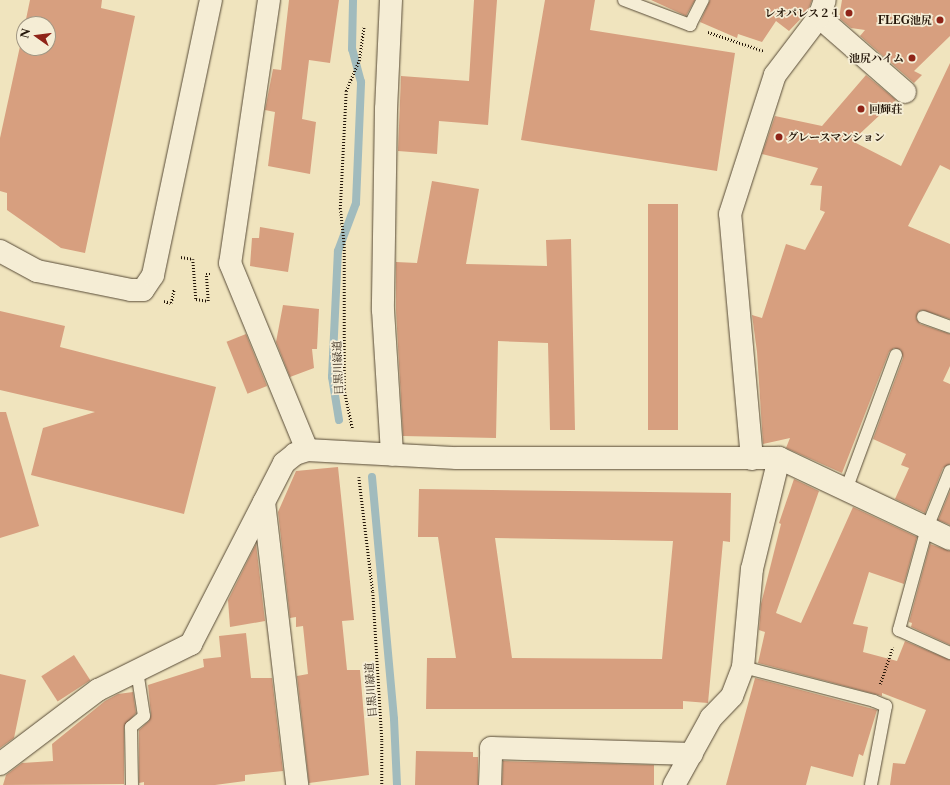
<!DOCTYPE html>
<html>
<head>
<meta charset="utf-8">
<style>
  body { margin:0 }
  #map { position:relative; width:950px; height:785px; overflow:hidden; background:#f0e4be; font-family:"Libre Caslon Text","Noto Serif JP",serif }
  div>[style] { position:absolute }
  [style*='--x'] { left:calc(var(--x)*1px); top:calc(var(--y)*1px); width:calc(var(--w)*1px); rotate:calc(var(--a)*1deg) }
  .stream>* { height:8px; margin:-4px; padding:0 4px; transform-origin:4px; border-radius:4px; background:#a1bbbd }
  .building>* { inset:0; background:#d79f7f; transform-origin:0 0 }
  .path>* { height:2.5px; margin-top:-1.25px; transform-origin:0; background:repeating-linear-gradient(90deg,#241609 0 1px,transparent 0 3px) }
  .roads { filter:drop-shadow(0 0 1px #574a36) drop-shadow(0 0 1px #574a36) }
  .service>* { height:12px; margin:-6px; padding:0 6px; transform-origin:6px; border-radius:6px; background:#f5edd5 }
  .minor>* { height:22px; margin:-11px; padding:0 11px; transform-origin:11px; border-radius:11px; background:#f5edd5 }
  .tertiary>* { height:22px; margin:-11px; padding:0 11px; transform-origin:11px; border-radius:11px; background:#f5edd5 }
  .dots>* { width:11px; height:11px; translate:-50% -50%; box-sizing:border-box; border:2px solid #f5edd5; border-radius:50% }
  span { translate:-50% -50%; white-space:nowrap; text-align:center; line-height:1.15; -webkit-text-stroke:3.5px #f5edd5; paint-order:stroke }
  .poi-label { font-size:11px; color:#241609; font-weight:700 }
  .right { translate:-100% -50%; text-align:right }
  .left { translate:0 -50%; text-align:left }
  .street-label { font-size:11px; color:#241609 }
  .north { position:absolute; left:16px; top:16px; width:40px; height:40px; box-sizing:border-box; background:#f5edd5; border:1px solid #a19783; border-radius:50%; rotate:284deg; font-size:11px; font-weight:700; line-height:16px; text-align:center; color:#241609 }
  .north::after { content:''; display:block; margin:auto; width:14px; height:18px; background:#8f2418; clip-path:polygon(50% 0,100% 100%,50% 72%,0 100%) }
</style>
</head>
<body>
<div id="map">
  <div class="stream">
    <i style="--x:339;--y:420;--w:44;--a:-99.2"></i>
    <i style="--x:332;--y:377;--w:126;--a:-87.3"></i>
    <i style="--x:338;--y:251;--w:51;--a:-69.4"></i>
    <i style="--x:356;--y:203;--w:121;--a:-87.6"></i>
    <i style="--x:361;--y:82;--w:34;--a:-105"></i>
    <i style="--x:352;--y:49;--w:49;--a:-88.8"></i>
    <i style="--x:372;--y:477;--w:243;--a:84.8"></i>
    <i style="--x:394;--y:719;--w:66;--a:87.4"></i>
  </div>
  <div class="building">
    <i style="clip-path:polygon(30px 0,102px 0,101px 8px,135px 16px,85px 253px,61px 248px,7px 210px,7px 193px,0 191px,0 138px,24px 28px,24px 48px,48px 48px,48px 24px,25px 24px)"></i>
    <i style="clip-path:polygon(289px 0,339px 0,330px 63px,309px 60px,302px 119px,316px 122px,310px 174px,268px 166px,275px 112px,265px 110px,273px 69px,281px 70px)"></i>
    <i style="clip-path:polygon(474px 0,497px 0,488px 125px,439px 121px,437px 154px,398px 151px,401px 76px,469px 81px)"></i>
    <i style="clip-path:polygon(545px 0,595px 0,590px 30px,735px 53px,717px 171px,521px 140px)"></i>
    <i style="clip-path:polygon(651px 0,695px 0,686px 16px)"></i>
    <i style="clip-path:polygon(710px 0,812px 0,808px 11px,789px 31px,776px 21px,762px 42px,738px 34px,737px 38px,700px 22px)"></i>
    <i style="clip-path:polygon(842px 0,950px 0,950px 36px,914px 71px,922px 75px,914px 83px,860px 36px,865px 30px,851px 28px,839px 18px)"></i>
    <i style="clip-path:polygon(950px 63px,950px 170px,940px 165px,908px 226px,950px 244px,950px 319px,922px 310px,918px 312px,916px 318px,920px 324px,950px 334px,950px 366px,943px 381px,950px 384px,950px 464px,943px 468px,925px 513px,895px 499px,909px 468px,901px 465px,906px 454px,873px 439px,903px 358px,901px 350px,894px 348px,889px 352px,842px 473px,786px 448px,790px 438px,763px 444px,757px 352px,752px 315px,762px 318px,786px 244px,805px 250px,825px 212px,820px 210px,822px 186px,810px 185px,818px 168px,762px 154px,775px 116px,822px 126px,866px 75px,896px 100px,852px 141px,901px 166px)"></i>
    <i style="clip-path:polygon(432px 181px,479px 189px,466px 264px,547px 266px,546px 240px,571px 239px,575px 430px,550px 430px,548px 343px,498px 341px,496px 438px,403px 436px,396px 310px,396px 262px,417px 263px)"></i>
    <i style="left:648px;top:204px;width:30px;height:226px"></i>
    <i style="clip-path:polygon(260px 227px,294px 233px,288px 272px,250px 266px,252px 238px,259px 238px)"></i>
    <i style="clip-path:polygon(283px 305px,319px 309px,317px 349px,312px 349px,314px 368px,290px 377px,276px 342px)"></i>
    <i style="clip-path:polygon(0 311px,65px 326px,60px 347px,216px 387px,184px 514px,31px 475px,43px 428px,95px 412px,0 390px)"></i>
    <i style="left:246px;top:334px;width:56px;height:21px;rotate:68deg"></i>
    <i style="clip-path:polygon(0 412px,6px 412px,39px 526px,0 538px)"></i>
    <i style="clip-path:polygon(338px 467px,354px 620px,342px 621px,347px 670px,360px 670px,369px 775px,309px 783px,297px 676px,308px 674px,303px 626px,296px 627px,296px 617px,290px 618px,278px 512px,296px 471px)"></i>
    <i style="clip-path:polygon(794px 479px,819px 491px,776px 613px,801px 623px,853px 507px,917px 537px,904px 584px,869px 572px,853px 624px,868px 627px,863px 652px,897px 661px,905px 641px,950px 660px,950px 785px,890px 785px,893px 763px,905px 764px,926px 710px,882px 693px,882px 696px,758px 663px,765px 632px,759px 630px,761px 604px,781px 524px,779px 523px)"></i>
    <i style="clip-path:polygon(evenodd,419px 489px,731px 493px,730px 542px,723px 541px,708px 703px,683px 701px,683px 709px,426px 709px,427px 658px,456px 658px,438px 537px,418px 537px,419px 489px,495px 538px,673px 541px,662px 659px,512px 658px,495px 538px)"></i>
    <i style="clip-path:polygon(950px 491px,950px 525px,938px 520px)"></i>
    <i style="clip-path:polygon(256px 544px,265px 621px,230px 627px,228px 600px)"></i>
    <i style="clip-path:polygon(930px 544px,950px 551px,950px 645px,911px 627px,912px 623px,909px 622px)"></i>
    <i style="clip-path:polygon(246px 633px,251px 678px,272px 678px,283px 771px,245px 775px,245px 781px,215px 785px,144px 785px,144px 782px,139px 783px,139px 730px,149px 721px,151px 715px,148px 685px,204px 667px,203px 659px,221px 657px,219px 636px)"></i>
    <i style="left:74px;top:655px;width:30px;height:39px;rotate:57deg"></i>
    <i style="clip-path:polygon(0 674px,26px 680px,14px 738px,0 748px)"></i>
    <i style="clip-path:polygon(755px 678px,877px 710px,863px 756px,859px 754px,853px 777px,811px 766px,806px 785px,726px 785px)"></i>
    <i style="clip-path:polygon(133px 692px,136px 713px,124px 727px,124px 784px,3px 785px,6px 775px,22px 763px,53px 761px,52px 744px,105px 701px,118px 694px)"></i>
    <i style="clip-path:polygon(416px 751px,473px 752px,473px 757px,478px 757px,478px 785px,415px 785px)"></i>
    <i style="clip-path:polygon(503px 761px,654px 765px,654px 785px,502px 785px)"></i>
  </div>
  <div class="path">
    <i style="--x:708;--y:32;--w:59;--a:18.7"></i>
    <i style="--x:181;--y:257;--w:12;--a:9"></i>
    <i style="--x:193;--y:259;--w:40;--a:85.7"></i>
    <i style="--x:196;--y:299;--w:12;--a:9"></i>
    <i style="--x:208;--y:301;--w:27;--a:-94"></i>
    <i style="--x:206;--y:274;--w:4;--a:0"></i>
    <i style="--x:164;--y:301;--w:7;--a:16"></i>
    <i style="--x:171;--y:303;--w:14;--a:-78"></i>
    <i style="--x:352;--y:428;--w:40;--a:-102"></i>
    <i style="--x:344;--y:389;--w:144;--a:-90"></i>
    <i style="--x:344;--y:245;--w:36;--a:-96"></i>
    <i style="--x:340;--y:209;--w:118;--a:-87.1"></i>
    <i style="--x:346;--y:91;--w:33;--a:-67"></i>
    <i style="--x:359;--y:61;--w:34;--a:-82"></i>
    <i style="--x:359;--y:477;--w:116;--a:83.1"></i>
    <i style="--x:373;--y:592;--w:149;--a:86.5"></i>
    <i style="--x:382;--y:741;--w:44;--a:90"></i>
    <i style="--x:880;--y:684;--w:39;--a:-71"></i>
  </div>
  <div class="roads">
    <div class="service">
      <i style="--x:624;--y:0;--w:71;--a:20.7"></i>
      <i style="--x:690;--y:25;--w:28;--a:-63"></i>
      <i style="--x:923;--y:317;--w:29;--a:20"></i>
      <i style="--x:950;--y:471;--w:61;--a:112"></i>
      <i style="--x:927;--y:528;--w:106;--a:105.4"></i>
      <i style="--x:899;--y:630;--w:56;--a:24.3"></i>
      <i style="--x:846;--y:490;--w:144;--a:-69.7"></i>
      <i style="--x:743;--y:667;--w:135;--a:14.5"></i>
      <i style="--x:874;--y:701;--w:13;--a:23"></i>
      <i style="--x:886;--y:706;--w:80;--a:100.8"></i>
      <i style="--x:132;--y:785;--w:58;--a:-91"></i>
      <i style="--x:131;--y:727;--w:17;--a:-40"></i>
      <i style="--x:144;--y:716;--w:46;--a:-98.8"></i>
    </div>
    <div class="minor">
      <i style="--x:269;--y:0;--w:266;--a:98.4"></i>
      <i style="--x:230;--y:263;--w:202;--a:67.6"></i>
      <i style="--x:391;--y:0;--w:109;--a:92.6"></i>
      <i style="--x:386;--y:109;--w:201;--a:90.9"></i>
      <i style="--x:383;--y:310;--w:145;--a:86.4"></i>
      <i style="--x:819;--y:17;--w:114;--a:41.1"></i>
      <i style="--x:0;--y:251;--w:42;--a:28.4"></i>
      <i style="--x:37;--y:271;--w:96;--a:11.4"></i>
      <i style="--x:131;--y:290;--w:12;--a:0"></i>
      <i style="--x:143;--y:290;--w:18;--a:-56"></i>
      <i style="--x:752;--y:459;--w:246;--a:-95.1"></i>
      <i style="--x:730;--y:214;--w:146;--a:-72.1"></i>
      <i style="--x:775;--y:75;--w:73;--a:-52.8"></i>
      <i style="--x:819;--y:17;--w:18;--a:-71"></i>
      <i style="--x:264;--y:502;--w:285;--a:83.3"></i>
      <i style="--x:0;--y:764;--w:123;--a:-37.1"></i>
      <i style="--x:98;--y:690;--w:104;--a:-26.3"></i>
      <i style="--x:191;--y:644;--w:203;--a:-62.8"></i>
      <i style="--x:284;--y:463;--w:14;--a:-39"></i>
      <i style="--x:295;--y:454;--w:13;--a:-18"></i>
      <i style="--x:307;--y:450;--w:150;--a:3.1"></i>
      <i style="--x:457;--y:458;--w:322;--a:0"></i>
      <i style="--x:779;--y:458;--w:189;--a:25.3"></i>
      <i style="--x:490;--y:785;--w:37;--a:-88"></i>
      <i style="--x:491;--y:748;--w:201;--a:1.7"></i>
      <i style="--x:674;--y:785;--w:77;--a:-61.1"></i>
      <i style="--x:711;--y:718;--w:30;--a:-46"></i>
      <i style="--x:732;--y:696;--w:31;--a:-69"></i>
      <i style="--x:743;--y:667;--w:98;--a:-84.8"></i>
      <i style="--x:752;--y:569;--w:114;--a:-76.3"></i>
    </div>
    <div class="tertiary">
      <i style="--x:153;--y:275;--w:281;--a:-78.1"></i>
    </div>
  </div>
  <div class="dots">
    <i style="left:849px;top:13px;background:#8f2418"></i>
    <i style="left:940px;top:20px;background:#8f2418"></i>
    <i style="left:912px;top:58px;background:#8f2418"></i>
    <i style="left:861px;top:109px;background:#8f2418"></i>
    <i style="left:779px;top:137px;background:#8f2418"></i>
  </div>
  <div class="poi-label">
    <span class="right" style="left:841px;top:13px">レオパレス２１</span>
    <span class="right" style="left:932px;top:20px">FLEG池尻</span>
    <span class="right" style="left:904px;top:58px">池尻ハイム</span>
    <span class="left" style="left:869px;top:109px">回輝荘</span>
    <span class="left" style="left:787px;top:137px">グレースマンション</span>
  </div>
  <div class="street-label">
    <span style="left:338px;top:368px;rotate:-92deg">目黒川緑道</span>
    <span style="left:371px;top:690px;rotate:-94deg">目黒川緑道</span>
  </div>
  <div class="north">N</div>
</div>
</body>
</html>
